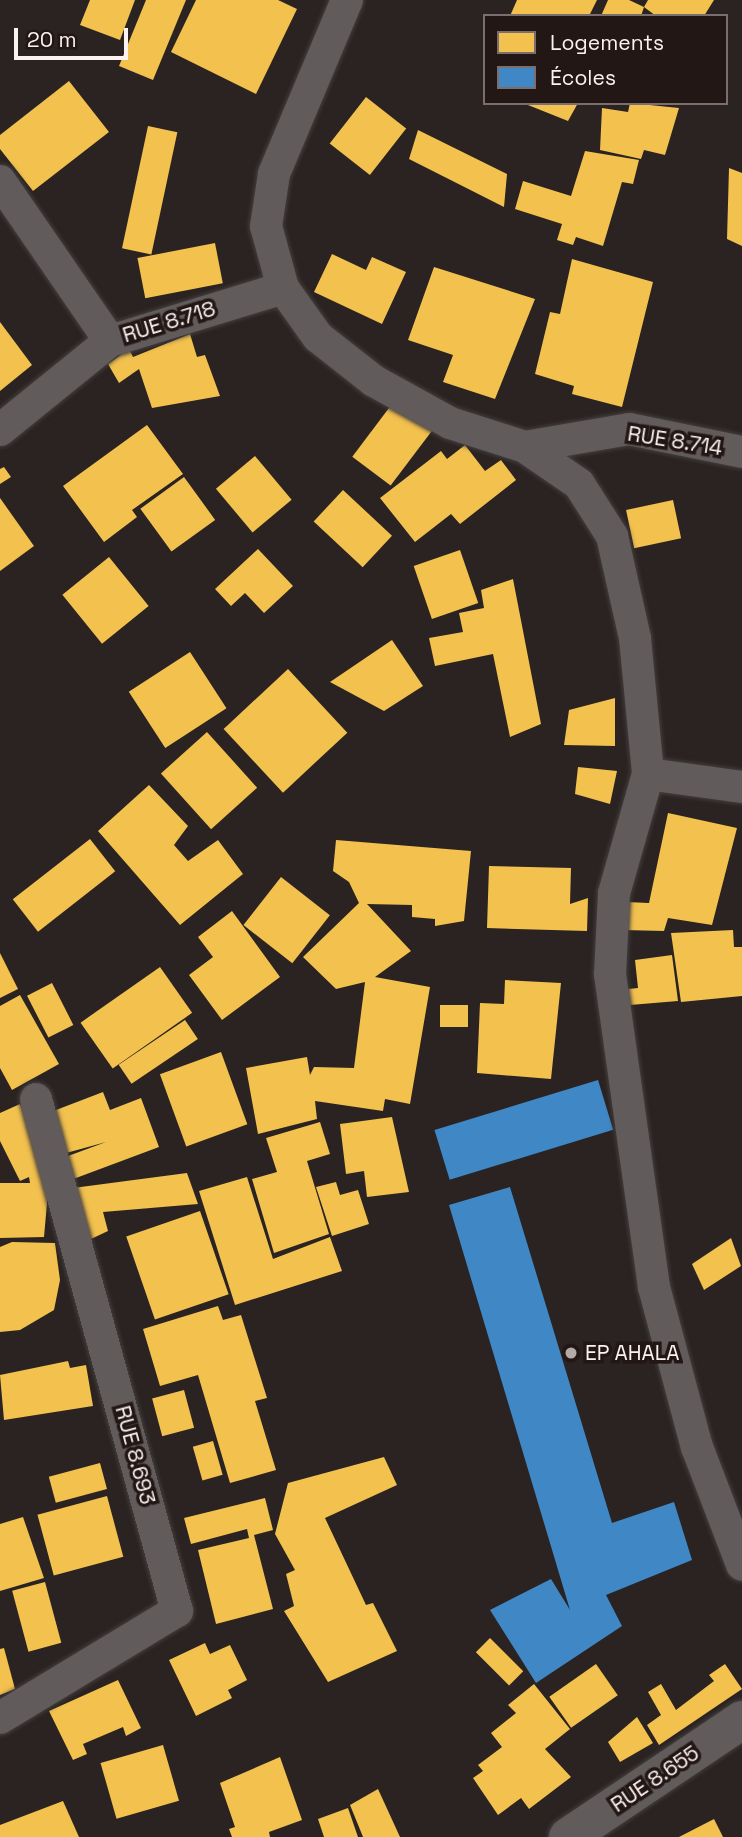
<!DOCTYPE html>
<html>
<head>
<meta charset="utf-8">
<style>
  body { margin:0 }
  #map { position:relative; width:742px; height:1837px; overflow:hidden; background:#2a2322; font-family:"Space Grotesk",sans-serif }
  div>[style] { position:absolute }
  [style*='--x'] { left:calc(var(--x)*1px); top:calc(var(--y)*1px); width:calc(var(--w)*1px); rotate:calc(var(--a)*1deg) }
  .homes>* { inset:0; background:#f2c14e; transform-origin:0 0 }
  .schools>* { inset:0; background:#3f88c5; transform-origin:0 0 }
  .roads { filter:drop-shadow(0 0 2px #443e3d) drop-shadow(0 0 2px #443e3d) }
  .street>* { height:32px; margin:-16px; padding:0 16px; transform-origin:16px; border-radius:16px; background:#615b5b }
  .secondary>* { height:38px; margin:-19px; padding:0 19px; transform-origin:19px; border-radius:19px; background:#615b5b }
  .dots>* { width:19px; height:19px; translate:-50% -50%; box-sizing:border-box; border:4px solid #231716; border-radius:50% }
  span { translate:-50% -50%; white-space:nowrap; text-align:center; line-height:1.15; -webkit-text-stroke:7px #231716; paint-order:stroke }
  .street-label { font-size:21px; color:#fcf2f1 }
  .poi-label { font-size:21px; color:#fcf2f1 }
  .left { translate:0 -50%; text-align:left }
  .legend { position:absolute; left:483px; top:14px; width:245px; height:91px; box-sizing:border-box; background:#231716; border:2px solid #7a6f6e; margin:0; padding:9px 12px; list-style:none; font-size:21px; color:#fcf2f1 }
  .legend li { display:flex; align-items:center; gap:14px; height:35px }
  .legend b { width:35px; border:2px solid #7a6f6e }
  .scale { position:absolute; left:14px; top:28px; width:114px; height:32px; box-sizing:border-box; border:4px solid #fcf2f1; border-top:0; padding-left:9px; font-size:21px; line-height:24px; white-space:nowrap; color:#fcf2f1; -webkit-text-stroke:5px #231716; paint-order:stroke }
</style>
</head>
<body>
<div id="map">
  <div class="homes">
    <i style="clip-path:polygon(90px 0,135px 0,120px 40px,80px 25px)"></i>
    <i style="clip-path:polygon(146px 0,186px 0,153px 80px,119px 66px)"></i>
    <i style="clip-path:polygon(196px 0,278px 0,297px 9px,256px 94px,171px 52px)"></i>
    <i style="clip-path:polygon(517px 0,597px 0,589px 16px,510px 16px)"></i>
    <i style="clip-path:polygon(608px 0,629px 0,644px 7px,641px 16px,601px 16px)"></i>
    <i style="clip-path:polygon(648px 0,714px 0,704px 16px,656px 16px,644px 7px)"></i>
    <i style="clip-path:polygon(69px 81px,109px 132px,33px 191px,0 149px,0 135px)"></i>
    <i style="left:366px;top:97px;width:51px;height:59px;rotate:38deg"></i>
    <i style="clip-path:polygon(523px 103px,578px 103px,568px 121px)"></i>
    <i style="clip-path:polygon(630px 103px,679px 108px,665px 155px,644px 150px,641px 159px,600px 150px,602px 108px,628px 112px)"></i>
    <i style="left:148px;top:126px;width:30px;height:125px;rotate:12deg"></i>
    <i style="clip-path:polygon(418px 130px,507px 174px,504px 207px,409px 159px)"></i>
    <i style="clip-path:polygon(585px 151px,639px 160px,633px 184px,622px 182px,603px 246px,576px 237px,573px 245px,557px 240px,562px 224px,515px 209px,523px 181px,571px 196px)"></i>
    <i style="clip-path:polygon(729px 168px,742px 173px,742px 246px,727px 239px)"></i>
    <i style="left:215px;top:243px;width:41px;height:79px;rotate:79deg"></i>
    <i style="clip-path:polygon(332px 254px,366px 270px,372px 257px,406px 272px,382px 324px,314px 292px)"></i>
    <i style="clip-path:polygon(572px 259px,653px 282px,622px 407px,572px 394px,574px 386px,535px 374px,550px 312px,560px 314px)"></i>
    <i style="clip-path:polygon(434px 267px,535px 299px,495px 399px,443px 382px,453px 355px,408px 340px)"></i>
    <i style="clip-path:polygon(0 322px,32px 365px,0 391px)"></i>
    <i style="clip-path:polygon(190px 334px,197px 357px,205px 355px,220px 396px,152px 408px,139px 369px,119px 383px,108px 364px,129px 349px,133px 357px)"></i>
    <i style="left:395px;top:400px;width:48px;height:71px;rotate:37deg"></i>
    <i style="clip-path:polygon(147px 425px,183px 474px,132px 510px,137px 517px,104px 542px,63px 486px)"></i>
    <i style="clip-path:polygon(465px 445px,485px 471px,501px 460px,516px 480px,460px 524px,451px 514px,415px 542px,380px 498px,441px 451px,447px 459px)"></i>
    <i style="left:255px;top:456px;width:57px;height:51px;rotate:50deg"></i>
    <i style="clip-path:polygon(4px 467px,11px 477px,0 484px,0 469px)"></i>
    <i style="left:184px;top:477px;width:53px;height:54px;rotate:54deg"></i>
    <i style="left:343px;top:490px;width:67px;height:43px;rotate:43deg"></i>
    <i style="clip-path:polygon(0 498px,34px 546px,0 571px)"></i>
    <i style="left:673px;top:500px;width:39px;height:48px;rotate:78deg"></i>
    <i style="clip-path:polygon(258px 549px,293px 586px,264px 613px,245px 593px,231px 606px,215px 589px)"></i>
    <i style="left:460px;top:550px;width:56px;height:49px;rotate:71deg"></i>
    <i style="left:109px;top:557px;width:63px;height:60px;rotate:51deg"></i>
    <i style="clip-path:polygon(513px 579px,541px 724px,510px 737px,493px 654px,435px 666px,429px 638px,463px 632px,459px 613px,484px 608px,481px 590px)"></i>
    <i style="clip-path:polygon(392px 640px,423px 686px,384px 711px,330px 682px)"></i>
    <i style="left:190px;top:652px;width:67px;height:73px;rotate:57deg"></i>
    <i style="left:288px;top:669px;width:87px;height:88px;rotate:47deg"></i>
    <i style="clip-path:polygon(615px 698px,615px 746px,564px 745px,569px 710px)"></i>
    <i style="left:207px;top:732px;width:75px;height:62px;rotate:48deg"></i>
    <i style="clip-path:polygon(578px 767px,617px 771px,610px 804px,575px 794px)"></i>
    <i style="clip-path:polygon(149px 785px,188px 826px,174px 845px,188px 861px,218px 840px,243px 874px,180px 925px,98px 831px)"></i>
    <i style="clip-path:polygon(668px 813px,737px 828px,712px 925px,668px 918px,664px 931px,623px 930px,626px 902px,649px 903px)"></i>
    <i style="left:90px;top:839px;width:41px;height:98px;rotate:52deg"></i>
    <i style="clip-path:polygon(336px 840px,471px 851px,464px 921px,435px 926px,435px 919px,412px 917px,412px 905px,367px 904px,411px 951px,375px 977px,430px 987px,410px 1104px,385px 1099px,383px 1111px,315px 1101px,317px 1119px,258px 1134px,246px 1068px,307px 1057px,310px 1075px,314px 1067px,354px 1068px,365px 982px,336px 989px,303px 957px,359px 903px,349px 882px,333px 871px)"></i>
    <i style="clip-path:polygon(489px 866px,571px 868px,570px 904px,588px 898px,587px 931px,487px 928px)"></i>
    <i style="left:281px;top:877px;width:62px;height:61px;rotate:38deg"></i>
    <i style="clip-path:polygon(232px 911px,280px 977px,222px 1020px,189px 975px,213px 957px,198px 937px)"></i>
    <i style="clip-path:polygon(733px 930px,734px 947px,742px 947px,742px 996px,681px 1002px,671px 933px)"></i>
    <i style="clip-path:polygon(0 953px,18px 989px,0 998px)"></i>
    <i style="clip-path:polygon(672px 955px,678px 1001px,630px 1005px,628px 989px,638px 988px,635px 960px)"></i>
    <i style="left:160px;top:967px;width:56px;height:97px;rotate:55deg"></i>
    <i style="clip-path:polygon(505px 980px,561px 983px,551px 1079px,477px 1073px,480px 1003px,504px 1004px)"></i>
    <i style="left:52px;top:983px;width:47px;height:28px;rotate:63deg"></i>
    <i style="clip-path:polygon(20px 995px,59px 1064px,12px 1090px,0 1068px,0 1006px)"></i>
    <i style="left:440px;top:1005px;width:28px;height:22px"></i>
    <i style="left:185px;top:1020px;width:23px;height:80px;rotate:56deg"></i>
    <i style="left:221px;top:1052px;width:77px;height:65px;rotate:70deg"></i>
    <i style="clip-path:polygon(103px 1092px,110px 1110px,141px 1098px,159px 1147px,68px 1181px,60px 1159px,106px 1142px,59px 1155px,43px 1115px)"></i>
    <i style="clip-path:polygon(20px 1104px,50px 1170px,44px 1237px,0 1238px,0 1183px,30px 1183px,29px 1177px,20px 1181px,0 1141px,0 1113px)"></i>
    <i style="clip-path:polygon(392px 1117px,409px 1192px,367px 1197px,364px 1171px,346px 1174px,340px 1124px)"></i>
    <i style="clip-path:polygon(320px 1122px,330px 1154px,307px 1161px,329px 1234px,274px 1253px,252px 1179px,277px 1172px,266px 1138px)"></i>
    <i style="clip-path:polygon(187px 1173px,198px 1204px,103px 1212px,108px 1231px,91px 1239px,73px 1188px)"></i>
    <i style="clip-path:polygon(247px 1177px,273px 1259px,330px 1237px,342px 1271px,235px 1305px,199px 1191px)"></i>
    <i style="clip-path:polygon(336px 1182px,340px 1195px,358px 1190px,369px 1224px,332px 1236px,316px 1187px)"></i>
    <i style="left:200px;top:1211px;width:88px;height:78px;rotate:71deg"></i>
    <i style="clip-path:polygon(731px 1238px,741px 1266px,704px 1290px,692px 1264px)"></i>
    <i style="clip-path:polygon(12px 1242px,55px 1243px,60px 1280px,54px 1310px,20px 1330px,0 1332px,0 1247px)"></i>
    <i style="clip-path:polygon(218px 1306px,223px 1320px,241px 1315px,267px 1398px,255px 1401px,276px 1470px,230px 1483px,198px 1375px,160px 1386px,143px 1329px)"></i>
    <i style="clip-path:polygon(68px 1361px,70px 1368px,86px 1365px,93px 1406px,4px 1420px,0 1375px)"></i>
    <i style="left:184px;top:1390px;width:39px;height:33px;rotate:75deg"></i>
    <i style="left:213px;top:1441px;width:35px;height:21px;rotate:74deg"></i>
    <i style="clip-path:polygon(384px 1457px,397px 1485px,325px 1518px,366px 1605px,373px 1603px,397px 1651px,328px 1682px,284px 1611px,294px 1606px,286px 1574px,295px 1570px,275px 1534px,288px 1483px)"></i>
    <i style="left:100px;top:1463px;width:27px;height:53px;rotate:75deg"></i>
    <i style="left:107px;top:1496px;width:63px;height:72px;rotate:75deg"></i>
    <i style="clip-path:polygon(265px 1498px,273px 1530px,254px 1535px,273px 1609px,216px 1624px,198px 1550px,249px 1538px,247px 1529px,191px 1544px,184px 1518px)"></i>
    <i style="clip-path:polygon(23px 1517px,44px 1578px,0 1591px,0 1524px)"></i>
    <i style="left:45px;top:1582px;width:63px;height:34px;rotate:75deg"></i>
    <i style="left:490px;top:1638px;width:47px;height:20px;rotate:45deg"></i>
    <i style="clip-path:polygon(205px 1643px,210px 1654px,230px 1645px,247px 1680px,228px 1690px,232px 1698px,196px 1716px,169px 1660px)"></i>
    <i style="clip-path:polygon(4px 1648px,15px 1689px,0 1695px,0 1649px)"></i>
    <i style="left:596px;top:1664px;width:38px;height:57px;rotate:55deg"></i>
    <i style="clip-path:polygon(725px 1664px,742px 1689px,659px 1745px,647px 1725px,661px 1715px,648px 1692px,661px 1684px,676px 1710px,714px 1681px,709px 1675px)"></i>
    <i style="clip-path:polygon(118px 1680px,141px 1728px,126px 1736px,123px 1727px,83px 1744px,87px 1754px,73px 1760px,49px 1711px)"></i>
    <i style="clip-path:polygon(534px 1684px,570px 1729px,545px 1749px,571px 1777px,529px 1809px,521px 1798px,498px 1815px,473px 1778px,483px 1771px,478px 1765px,502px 1747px,491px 1733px,516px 1713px,508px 1705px)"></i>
    <i style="clip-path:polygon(637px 1717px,653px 1743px,620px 1762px,608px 1742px)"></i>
    <i style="left:163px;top:1745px;width:58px;height:65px;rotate:74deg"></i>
    <i style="clip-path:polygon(280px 1757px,302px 1820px,269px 1832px,270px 1837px,232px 1837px,229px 1829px,235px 1827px,220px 1783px)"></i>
    <i style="clip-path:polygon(378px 1789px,400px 1837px,363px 1837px,350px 1805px)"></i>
    <i style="clip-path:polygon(63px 1801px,79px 1837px,0 1837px,0 1825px)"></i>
    <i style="clip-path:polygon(348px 1808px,358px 1837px,324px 1837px,318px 1819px)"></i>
    <i style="clip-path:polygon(714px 1819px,723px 1837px,679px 1837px)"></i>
  </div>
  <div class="schools">
    <i style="left:598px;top:1080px;width:52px;height:171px;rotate:73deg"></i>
    <i style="clip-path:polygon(510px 1187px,612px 1523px,674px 1502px,692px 1560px,606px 1595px,622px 1626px,536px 1683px,490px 1610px,551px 1579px,570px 1610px,449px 1205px)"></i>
  </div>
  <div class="roads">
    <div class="street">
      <i style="--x:347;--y:0;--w:189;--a:112.8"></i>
      <i style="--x:274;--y:174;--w:53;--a:98.7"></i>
      <i style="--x:266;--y:226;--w:64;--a:74.7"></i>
      <i style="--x:283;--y:288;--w:60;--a:54.5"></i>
      <i style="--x:318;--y:337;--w:71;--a:38.2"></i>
      <i style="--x:374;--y:381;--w:87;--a:28.9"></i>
      <i style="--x:450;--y:423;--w:79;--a:17.7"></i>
      <i style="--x:525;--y:447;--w:65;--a:34.4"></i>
      <i style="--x:579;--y:484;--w:62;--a:57.6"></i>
      <i style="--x:612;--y:536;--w:105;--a:77.3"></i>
      <i style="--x:635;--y:638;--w:137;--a:84.5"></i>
      <i style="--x:648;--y:774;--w:124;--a:105.9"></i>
      <i style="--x:614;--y:893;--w:81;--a:92.8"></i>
      <i style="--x:610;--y:974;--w:316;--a:82"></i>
      <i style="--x:654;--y:1287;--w:166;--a:75"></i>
      <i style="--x:697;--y:1447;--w:126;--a:69.1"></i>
      <i style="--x:0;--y:181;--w:194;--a:55.5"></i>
      <i style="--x:0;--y:430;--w:141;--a:-39"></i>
      <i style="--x:110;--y:341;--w:181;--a:-17"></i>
      <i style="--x:525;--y:447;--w:106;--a:-9.8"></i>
      <i style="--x:629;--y:429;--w:115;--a:11.5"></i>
      <i style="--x:648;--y:774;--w:95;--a:7.9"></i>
      <i style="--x:0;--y:1718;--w:207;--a:-31.2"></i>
      <i style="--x:177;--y:1611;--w:531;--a:-105.4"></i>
    </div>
    <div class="secondary">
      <i style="--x:568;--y:1837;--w:210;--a:-33.9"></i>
    </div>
  </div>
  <div class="dots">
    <i style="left:571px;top:1353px;background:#b2aaa9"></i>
  </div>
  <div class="street-label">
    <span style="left:169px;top:322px;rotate:-17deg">RUE 8.718</span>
    <span style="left:675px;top:441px;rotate:9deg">RUE 8.714</span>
    <span style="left:135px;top:1455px;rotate:75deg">RUE 8.693</span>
    <span style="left:655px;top:1779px;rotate:-34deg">RUE 8.655</span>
  </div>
  <div class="poi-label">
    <span class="left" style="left:585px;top:1353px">EP AHALA</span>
  </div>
  <ul class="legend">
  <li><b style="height:19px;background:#f2c14e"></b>Logements</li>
  <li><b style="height:19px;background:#3f88c5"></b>Écoles</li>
  </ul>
  <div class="scale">20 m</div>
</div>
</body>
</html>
